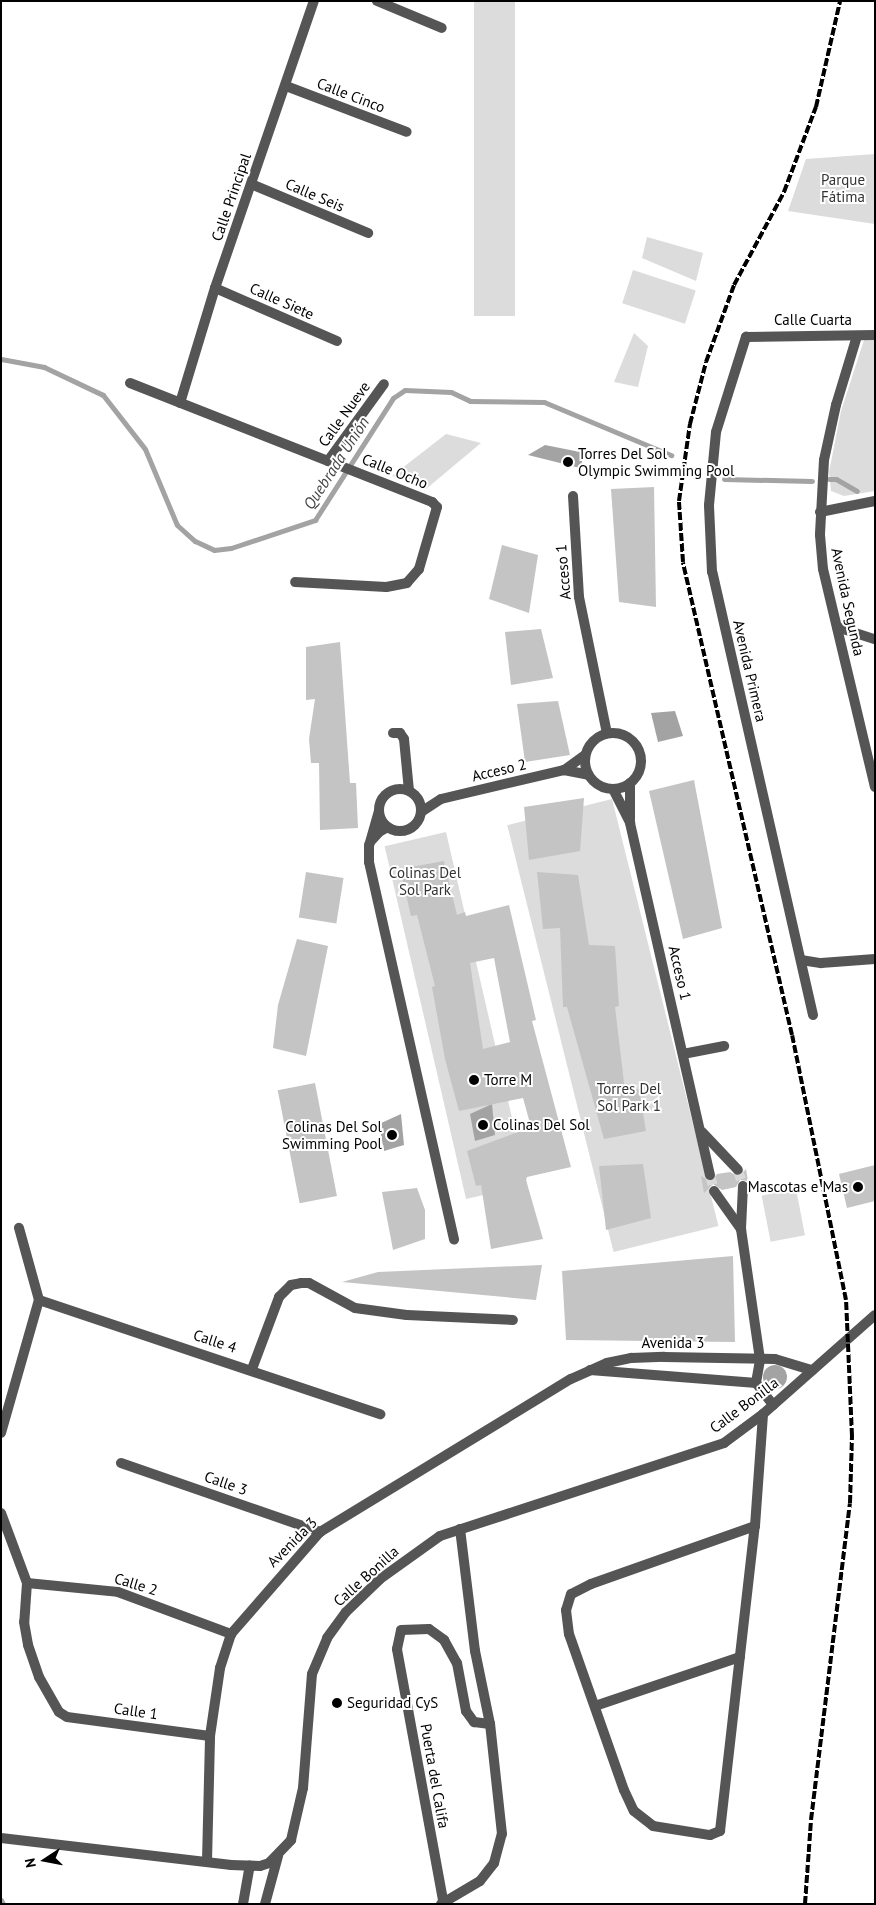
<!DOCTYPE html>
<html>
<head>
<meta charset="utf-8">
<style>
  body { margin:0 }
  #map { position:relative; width:876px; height:1905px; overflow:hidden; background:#fff; font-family:"PT Sans",sans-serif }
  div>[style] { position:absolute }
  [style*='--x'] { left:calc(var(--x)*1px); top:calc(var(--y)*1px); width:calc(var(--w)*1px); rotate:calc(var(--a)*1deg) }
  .green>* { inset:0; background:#dcdcdc; transform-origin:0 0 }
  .water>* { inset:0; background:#a3a3a3 }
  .round { border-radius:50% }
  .stream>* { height:5px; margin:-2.5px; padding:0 2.5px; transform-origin:2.5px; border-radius:2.5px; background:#a3a3a3 }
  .building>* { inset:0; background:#c4c4c4; transform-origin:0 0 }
  .street-tunnel>* { height:10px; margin-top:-5px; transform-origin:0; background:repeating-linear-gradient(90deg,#d9d9d9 0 10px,transparent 0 15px) }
  .lane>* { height:10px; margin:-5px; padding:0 5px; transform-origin:5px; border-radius:5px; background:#555 }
  .street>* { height:10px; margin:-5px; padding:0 5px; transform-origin:5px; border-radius:5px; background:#555 }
  .street>.ring { margin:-5px; padding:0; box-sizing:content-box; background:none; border:10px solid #555; border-radius:50% }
  .rail>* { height:4px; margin-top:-2px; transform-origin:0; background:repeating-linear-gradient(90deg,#000 0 8px,transparent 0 10.5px) }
  .dots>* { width:14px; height:14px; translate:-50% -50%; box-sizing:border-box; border:2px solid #fff; border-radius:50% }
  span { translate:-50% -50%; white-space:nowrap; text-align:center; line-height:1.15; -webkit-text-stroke:4px #fff; paint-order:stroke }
  .street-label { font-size:15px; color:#000 }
  .park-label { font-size:15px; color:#333 }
  .poi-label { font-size:15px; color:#000 }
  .left { translate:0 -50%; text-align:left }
  .right { translate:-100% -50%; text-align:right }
  .water-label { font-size:16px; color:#444; font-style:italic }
  .frame { position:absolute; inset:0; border:2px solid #000; pointer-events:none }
  .north { position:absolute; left:20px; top:1835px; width:50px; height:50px; -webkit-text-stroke:4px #fff; paint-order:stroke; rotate:259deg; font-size:14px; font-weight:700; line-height:20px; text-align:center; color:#000 }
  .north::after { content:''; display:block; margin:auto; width:18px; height:22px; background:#000; clip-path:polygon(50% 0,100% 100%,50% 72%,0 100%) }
</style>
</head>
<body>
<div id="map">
  <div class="green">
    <i style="left:474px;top:1px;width:41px;height:315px"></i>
    <i style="clip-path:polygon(875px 154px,875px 224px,788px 211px,806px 159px)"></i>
    <i style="clip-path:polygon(647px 237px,703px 253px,696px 281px,642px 258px)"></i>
    <i style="left:633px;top:270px;width:66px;height:35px;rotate:18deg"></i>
    <i style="clip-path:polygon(634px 333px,648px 346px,638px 387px,614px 382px)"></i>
    <i style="clip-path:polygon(864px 340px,875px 340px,875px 491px,844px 496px,831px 491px,829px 472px,841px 411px)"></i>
    <i style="clip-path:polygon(446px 434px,481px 443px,426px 489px,392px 476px)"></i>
    <i style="left:612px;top:799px;width:440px;height:108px;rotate:76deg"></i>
    <i style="left:446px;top:832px;width:362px;height:63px;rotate:77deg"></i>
    <i style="left:796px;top:1189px;width:47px;height:35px;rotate:79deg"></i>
  </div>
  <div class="water">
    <i style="clip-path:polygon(545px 445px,585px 453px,580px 468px,528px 455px)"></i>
    <i style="clip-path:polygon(675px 711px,683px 736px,658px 742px,651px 713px)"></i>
    <i style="clip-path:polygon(492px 1104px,495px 1135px,475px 1141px,470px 1114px)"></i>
    <i style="clip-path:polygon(401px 1114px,404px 1145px,384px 1151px,379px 1124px)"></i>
    <i class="round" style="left:763px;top:1365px;width:24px;height:24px"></i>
  </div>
  <div class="stream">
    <i style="--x:1;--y:359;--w:44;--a:10.5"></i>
    <i style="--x:44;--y:367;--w:65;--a:25.4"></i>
    <i style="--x:103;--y:395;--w:68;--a:52.1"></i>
    <i style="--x:145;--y:449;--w:82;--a:67.2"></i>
    <i style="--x:177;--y:525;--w:24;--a:42"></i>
    <i style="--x:195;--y:541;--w:21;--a:25"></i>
    <i style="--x:214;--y:550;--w:17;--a:-7"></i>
    <i style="--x:231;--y:548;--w:89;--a:-18.4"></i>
    <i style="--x:315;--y:520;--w:145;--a:-57.4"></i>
    <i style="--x:393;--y:398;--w:14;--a:-34"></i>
    <i style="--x:405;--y:390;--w:46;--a:2.5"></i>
    <i style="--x:451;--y:392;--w:21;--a:25"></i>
    <i style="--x:470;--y:401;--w:74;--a:0.8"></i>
    <i style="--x:544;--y:402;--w:138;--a:22.7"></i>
    <i style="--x:724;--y:479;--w:88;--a:1.3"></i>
    <i style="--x:829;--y:479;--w:7;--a:0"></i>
    <i style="--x:836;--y:479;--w:24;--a:30"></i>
    <i style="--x:1;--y:1900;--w:4;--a:63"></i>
  </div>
  <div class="building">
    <i style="clip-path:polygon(654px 487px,656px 607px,619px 602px,611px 489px)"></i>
    <i style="clip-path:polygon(502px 545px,538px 555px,529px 613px,489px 599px)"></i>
    <i style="clip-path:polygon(541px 629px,553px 678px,511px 685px,505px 632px)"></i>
    <i style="clip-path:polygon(340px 642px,350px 783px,356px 783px,358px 828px,320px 830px,319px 763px,311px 763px,309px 739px,315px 699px,306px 700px,306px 647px)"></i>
    <i style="clip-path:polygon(558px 701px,570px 755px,525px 762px,517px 704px)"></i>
    <i style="clip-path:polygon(694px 780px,722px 928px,683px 939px,649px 791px)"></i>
    <i style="clip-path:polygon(584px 798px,580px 851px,529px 860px,524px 807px)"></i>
    <i style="clip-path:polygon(evenodd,444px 861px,457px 915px,465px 912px,466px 916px,509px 905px,536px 1020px,532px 1021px,571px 1167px,527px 1177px,526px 1180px,543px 1239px,491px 1249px,481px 1185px,476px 1186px,467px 1151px,531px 1127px,523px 1098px,459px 1111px,445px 1059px,432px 987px,435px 986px,417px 915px,411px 916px,400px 869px,444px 861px,494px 958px,510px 1042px,483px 1049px,470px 963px,494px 958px)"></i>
    <i style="left:306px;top:872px;width:38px;height:46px;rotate:9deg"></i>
    <i style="clip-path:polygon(537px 872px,578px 875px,589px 945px,615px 946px,619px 1006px,615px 1007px,625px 1091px,639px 1089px,646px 1131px,604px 1139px,567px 1007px,563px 1007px,560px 928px,543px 929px)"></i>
    <i style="clip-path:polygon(297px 939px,328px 946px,306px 1056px,273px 1048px,278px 1005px)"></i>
    <i style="left:315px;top:1083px;width:115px;height:38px;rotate:79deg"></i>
    <i style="clip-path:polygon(643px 1164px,651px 1218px,606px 1230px,599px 1166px)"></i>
    <i style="clip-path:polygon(875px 1165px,875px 1201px,847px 1208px,839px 1174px)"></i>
    <i style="clip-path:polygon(746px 1169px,748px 1181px,740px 1180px,736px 1187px,722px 1190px,713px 1184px,704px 1193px,701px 1176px,711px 1182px,717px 1174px,730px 1172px,739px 1177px)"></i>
    <i style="clip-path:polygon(417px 1188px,425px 1210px,425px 1239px,393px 1250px,382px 1192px)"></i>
    <i style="clip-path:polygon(733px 1256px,735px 1342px,566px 1340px,562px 1271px)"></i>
    <i style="clip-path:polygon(542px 1265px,536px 1300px,342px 1282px,378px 1272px)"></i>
  </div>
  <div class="street-tunnel">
    <i style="--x:738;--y:1170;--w:17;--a:73"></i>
    <i style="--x:710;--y:1175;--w:16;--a:76"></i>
  </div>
  <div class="lane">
    <i style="--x:393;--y:733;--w:7;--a:0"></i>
    <i style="--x:400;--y:733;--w:7;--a:56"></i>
    <i style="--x:404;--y:739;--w:52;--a:84.5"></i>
    <i style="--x:379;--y:811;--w:35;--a:106"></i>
    <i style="--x:369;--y:845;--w:17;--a:90"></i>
    <i style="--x:369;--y:862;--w:387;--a:77.3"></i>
    <i style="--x:371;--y:841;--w:12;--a:-48"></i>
    <i style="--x:379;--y:832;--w:10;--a:-29"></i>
    <i style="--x:683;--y:1054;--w:42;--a:-11"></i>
  </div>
  <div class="street">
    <i style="--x:377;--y:1;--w:70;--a:22.6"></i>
    <i style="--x:286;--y:86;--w:129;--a:20.8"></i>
    <i style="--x:251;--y:184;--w:127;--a:22.7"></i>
    <i style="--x:215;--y:288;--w:133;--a:23.5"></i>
    <i style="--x:857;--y:336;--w:72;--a:106.9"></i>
    <i style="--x:836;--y:405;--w:56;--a:102.3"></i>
    <i style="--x:824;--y:460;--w:75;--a:93.1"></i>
    <i style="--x:820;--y:535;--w:34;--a:85"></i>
    <i style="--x:823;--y:569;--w:224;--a:76.6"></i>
    <i style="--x:130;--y:383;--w:325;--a:21.5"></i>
    <i style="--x:432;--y:502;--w:7;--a:45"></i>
    <i style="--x:437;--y:507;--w:65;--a:106.2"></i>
    <i style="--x:419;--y:569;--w:18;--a:131"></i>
    <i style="--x:407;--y:583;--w:21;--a:169"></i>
    <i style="--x:386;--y:587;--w:91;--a:-176.9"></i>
    <i style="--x:180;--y:403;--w:120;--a:-73.1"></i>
    <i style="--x:215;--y:288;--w:304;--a:-71"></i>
    <i style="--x:328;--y:461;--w:95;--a:-54"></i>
    <i style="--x:573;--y:496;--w:101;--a:86.6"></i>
    <i style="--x:579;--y:597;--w:139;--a:78.4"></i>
    <i style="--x:820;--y:512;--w:56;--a:-11.3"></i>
    <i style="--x:837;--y:627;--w:40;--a:18"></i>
    <i class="ring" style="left:585px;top:733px;width:46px;height:46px"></i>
    <i style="--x:585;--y:755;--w:26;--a:144"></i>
    <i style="--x:564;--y:770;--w:25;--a:11"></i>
    <i style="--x:613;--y:789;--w:38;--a:63"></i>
    <i style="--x:630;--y:823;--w:361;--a:77.2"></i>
    <i class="ring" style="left:379px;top:789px;width:32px;height:32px"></i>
    <i style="--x:421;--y:812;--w:24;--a:-33"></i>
    <i style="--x:441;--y:799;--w:126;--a:-13.3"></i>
    <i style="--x:630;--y:819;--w:36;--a:-90"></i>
    <i style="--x:801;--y:960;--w:20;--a:9"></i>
    <i style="--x:821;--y:963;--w:54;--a:-4.2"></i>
    <i style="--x:813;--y:1015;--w:454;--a:-102.8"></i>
    <i style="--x:712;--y:572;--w:67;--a:-92.6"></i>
    <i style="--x:709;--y:505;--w:73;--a:-84.5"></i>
    <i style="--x:716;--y:432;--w:100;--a:-72.5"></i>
    <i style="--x:746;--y:337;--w:129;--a:-0.9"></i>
    <i style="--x:702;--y:1132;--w:52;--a:46.5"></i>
    <i style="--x:743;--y:1186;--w:43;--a:92.7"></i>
    <i style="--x:741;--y:1229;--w:132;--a:81.7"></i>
    <i style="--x:760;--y:1360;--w:23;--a:100"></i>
    <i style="--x:756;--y:1383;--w:28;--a:52"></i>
    <i style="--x:714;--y:1191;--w:47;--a:54.6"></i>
    <i style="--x:39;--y:1300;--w:360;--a:18.5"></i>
    <i style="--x:252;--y:1369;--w:77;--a:-69.4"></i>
    <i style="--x:279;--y:1297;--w:17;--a:-45"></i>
    <i style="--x:291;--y:1285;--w:10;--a:-11"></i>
    <i style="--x:301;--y:1283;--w:8;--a:0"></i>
    <i style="--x:309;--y:1283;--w:52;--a:28.5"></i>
    <i style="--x:355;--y:1308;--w:52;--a:7.7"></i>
    <i style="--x:407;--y:1315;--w:106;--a:2.7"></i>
    <i style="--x:590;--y:1370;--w:167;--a:4.5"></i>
    <i style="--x:1;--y:1433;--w:138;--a:-74.1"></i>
    <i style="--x:39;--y:1300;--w:75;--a:-105.5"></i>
    <i style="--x:121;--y:1463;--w:211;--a:19.1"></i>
    <i style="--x:1;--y:1513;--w:75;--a:69.6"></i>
    <i style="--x:27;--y:1583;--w:39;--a:94"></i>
    <i style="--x:24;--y:1622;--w:23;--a:80"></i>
    <i style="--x:28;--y:1645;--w:34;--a:71"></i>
    <i style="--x:39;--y:1677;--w:40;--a:60.3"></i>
    <i style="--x:59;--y:1712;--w:9;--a:32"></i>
    <i style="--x:67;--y:1717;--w:144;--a:7.6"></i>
    <i style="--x:755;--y:1526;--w:174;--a:160.5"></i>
    <i style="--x:591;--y:1584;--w:22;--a:153"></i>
    <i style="--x:571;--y:1594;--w:17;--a:107"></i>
    <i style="--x:566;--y:1610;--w:24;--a:83"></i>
    <i style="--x:569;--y:1634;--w:165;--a:70.6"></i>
    <i style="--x:624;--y:1790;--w:23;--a:65"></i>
    <i style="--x:634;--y:1811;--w:24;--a:38"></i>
    <i style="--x:653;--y:1826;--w:58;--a:9"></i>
    <i style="--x:710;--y:1835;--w:11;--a:-22"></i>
    <i style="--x:720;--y:1831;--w:307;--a:-83.5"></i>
    <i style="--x:755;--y:1526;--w:112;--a:-85.9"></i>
    <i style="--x:27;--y:1583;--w:91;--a:5.6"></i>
    <i style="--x:118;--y:1592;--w:121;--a:20.4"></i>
    <i style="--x:595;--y:1706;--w:153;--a:-18.7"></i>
    <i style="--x:1;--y:1838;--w:232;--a:6.7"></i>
    <i style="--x:231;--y:1865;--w:29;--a:2"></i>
    <i style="--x:260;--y:1866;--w:9;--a:-18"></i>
    <i style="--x:269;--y:1863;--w:32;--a:-46"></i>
    <i style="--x:291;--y:1840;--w:53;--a:-77"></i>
    <i style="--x:303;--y:1788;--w:114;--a:-85.5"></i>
    <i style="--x:312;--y:1674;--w:39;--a:-67"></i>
    <i style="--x:327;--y:1638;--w:32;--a:-54"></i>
    <i style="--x:346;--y:1612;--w:47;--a:-44.1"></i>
    <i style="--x:380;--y:1579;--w:74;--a:-35.6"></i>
    <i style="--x:440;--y:1536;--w:299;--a:-18.1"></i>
    <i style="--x:724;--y:1443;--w:49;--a:-36.6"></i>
    <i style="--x:763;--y:1414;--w:149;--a:-41.5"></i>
    <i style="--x:207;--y:1861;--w:125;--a:-88.6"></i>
    <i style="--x:210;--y:1736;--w:69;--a:-81.6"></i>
    <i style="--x:220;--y:1668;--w:36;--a:-72"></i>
    <i style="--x:231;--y:1634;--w:135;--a:-48.9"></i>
    <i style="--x:320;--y:1532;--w:294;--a:-31.4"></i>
    <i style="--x:571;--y:1379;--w:39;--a:-24"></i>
    <i style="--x:607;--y:1363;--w:25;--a:-12"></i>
    <i style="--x:631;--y:1358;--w:33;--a:-2"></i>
    <i style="--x:664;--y:1357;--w:111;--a:1"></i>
    <i style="--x:775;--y:1359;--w:39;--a:17"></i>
    <i style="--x:443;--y:1900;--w:255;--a:-100.4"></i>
    <i style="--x:397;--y:1649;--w:19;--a:-78"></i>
    <i style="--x:401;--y:1630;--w:28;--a:-2"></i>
    <i style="--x:429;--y:1629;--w:19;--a:36"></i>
    <i style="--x:444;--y:1640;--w:26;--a:61"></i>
    <i style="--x:457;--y:1663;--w:49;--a:79.4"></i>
    <i style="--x:466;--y:1711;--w:14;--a:54"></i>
    <i style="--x:474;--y:1722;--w:16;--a:7"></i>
    <i style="--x:243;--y:1904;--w:39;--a:-80"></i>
    <i style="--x:265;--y:1904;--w:50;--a:-74.8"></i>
    <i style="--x:441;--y:1904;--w:45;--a:-30.5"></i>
    <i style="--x:480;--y:1881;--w:23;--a:-52"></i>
    <i style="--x:494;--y:1863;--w:30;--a:-75"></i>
    <i style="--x:502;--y:1834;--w:111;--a:-96.2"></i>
    <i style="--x:490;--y:1724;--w:75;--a:-101.6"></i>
    <i style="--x:475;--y:1651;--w:123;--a:-97"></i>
  </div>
  <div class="rail">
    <i style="--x:805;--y:1904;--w:84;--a:-85.9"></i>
    <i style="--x:811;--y:1820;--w:319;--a:-83"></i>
    <i style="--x:850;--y:1503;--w:67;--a:-88.3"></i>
    <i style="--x:852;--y:1436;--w:136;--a:-92.5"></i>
    <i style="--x:846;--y:1300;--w:270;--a:-101.5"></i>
    <i style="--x:792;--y:1035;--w:485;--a:-103"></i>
    <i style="--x:683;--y:562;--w:61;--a:-93.8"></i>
    <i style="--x:679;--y:501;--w:78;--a:-81.9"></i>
    <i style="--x:690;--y:424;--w:64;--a:-75.5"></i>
    <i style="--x:706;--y:362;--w:82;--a:-70"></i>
    <i style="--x:734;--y:285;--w:106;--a:-61.7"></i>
    <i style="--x:784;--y:192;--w:91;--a:-69.4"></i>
    <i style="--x:816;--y:107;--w:109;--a:-77.2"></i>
  </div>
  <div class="dots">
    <i style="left:568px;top:462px;background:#000"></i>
    <i style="left:474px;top:1080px;background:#000"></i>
    <i style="left:483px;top:1125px;background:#000"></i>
    <i style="left:392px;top:1135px;background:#000"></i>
    <i style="left:858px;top:1187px;background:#000"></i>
    <i style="left:337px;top:1703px;background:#000"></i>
  </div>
  <div class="street-label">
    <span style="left:351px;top:95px;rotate:21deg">Calle Cinco</span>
    <span style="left:315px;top:195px;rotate:23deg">Calle Seis</span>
    <span style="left:231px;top:197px;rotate:-71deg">Calle Principal</span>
    <span style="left:282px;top:301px;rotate:24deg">Calle Siete</span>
    <span style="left:813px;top:320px">Calle Cuarta</span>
    <span style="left:344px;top:414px;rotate:-54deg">Calle Nueve</span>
    <span style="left:395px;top:471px;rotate:22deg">Calle Ocho</span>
    <span style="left:563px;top:572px;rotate:-95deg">Acceso 1</span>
    <span style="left:848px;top:602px;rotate:78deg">Avenida Segunda</span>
    <span style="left:750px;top:671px;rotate:77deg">Avenida Primera</span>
    <span style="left:499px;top:770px;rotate:-13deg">Acceso 2</span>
    <span style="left:680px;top:973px;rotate:77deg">Acceso 1</span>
    <span style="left:215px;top:1341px;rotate:18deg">Calle 4</span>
    <span style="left:673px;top:1343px">Avenida 3</span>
    <span style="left:744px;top:1405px;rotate:-37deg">Calle Bonilla</span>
    <span style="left:226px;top:1483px;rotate:19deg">Calle 3</span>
    <span style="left:292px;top:1542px;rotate:-45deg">Avenida 3</span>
    <span style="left:366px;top:1576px;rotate:-42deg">Calle Bonilla</span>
    <span style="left:136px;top:1584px;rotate:17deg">Calle 2</span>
    <span style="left:136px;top:1711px;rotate:8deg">Calle 1</span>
    <span style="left:435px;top:1776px;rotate:80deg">Puerta del Califa</span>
  </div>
  <div class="park-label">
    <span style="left:843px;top:188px">Parque<br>Fátima</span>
    <span style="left:425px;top:881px">Colinas Del<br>Sol Park</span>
    <span style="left:629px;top:1097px">Torres Del<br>Sol Park 1</span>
  </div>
  <div class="poi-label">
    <span class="left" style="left:578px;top:462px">Torres Del Sol<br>Olympic Swimming Pool</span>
    <span class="left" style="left:484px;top:1080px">Torre M</span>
    <span class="left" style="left:493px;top:1125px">Colinas Del Sol</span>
    <span class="right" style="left:382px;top:1135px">Colinas Del Sol<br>Swimming Pool</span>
    <span class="right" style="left:848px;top:1187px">Mascotas e Mas</span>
    <span class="left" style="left:347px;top:1703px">Seguridad CyS</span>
  </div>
  <div class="water-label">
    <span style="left:336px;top:463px;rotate:-57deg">Quebrada Unión</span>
  </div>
  <div class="frame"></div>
  <div class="north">N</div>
</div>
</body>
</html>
